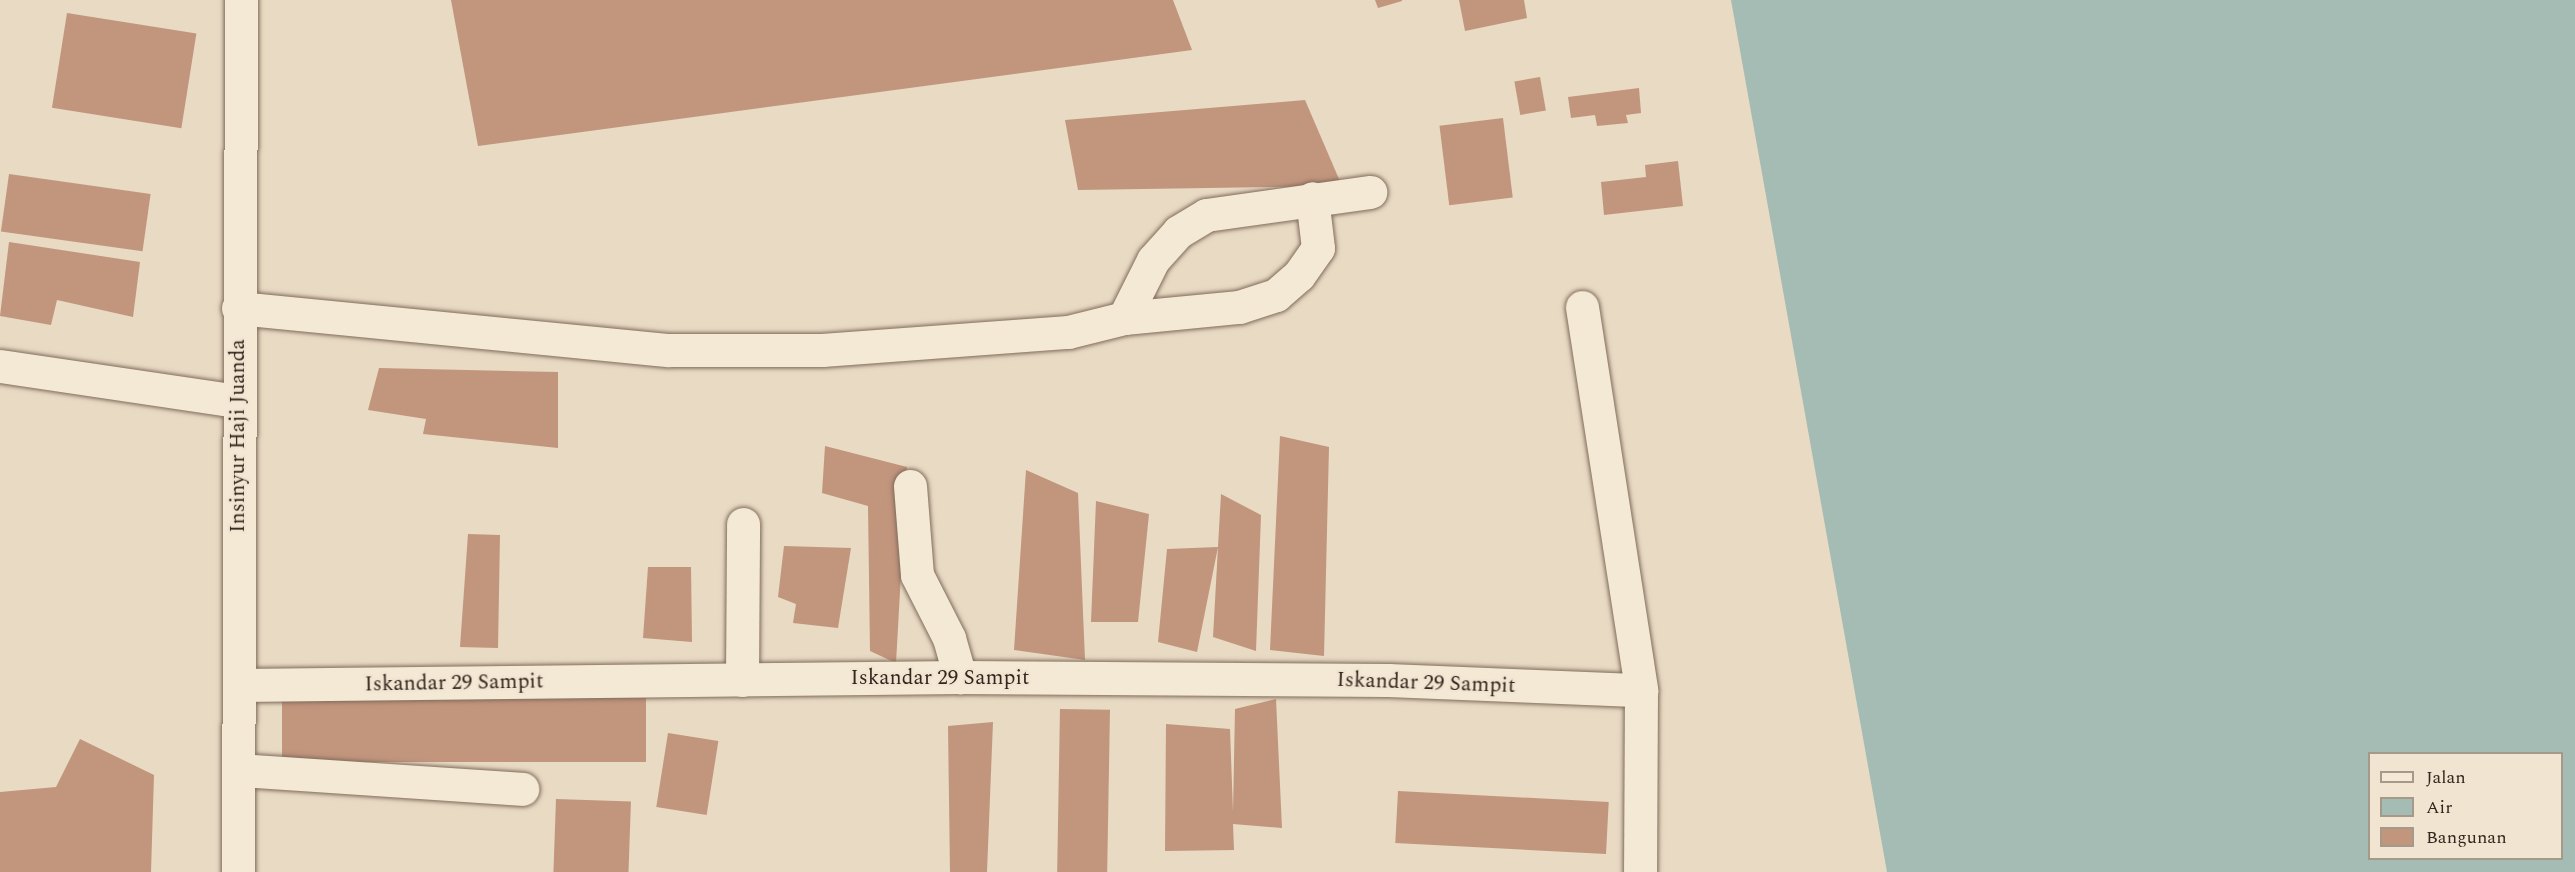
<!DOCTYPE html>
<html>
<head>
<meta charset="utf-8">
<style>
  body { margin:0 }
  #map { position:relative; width:2575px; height:872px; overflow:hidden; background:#e8dac3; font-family:Spectral,serif }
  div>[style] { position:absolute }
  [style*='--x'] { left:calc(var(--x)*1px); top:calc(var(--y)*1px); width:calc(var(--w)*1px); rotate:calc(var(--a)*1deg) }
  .water>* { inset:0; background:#a4bcb3 }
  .building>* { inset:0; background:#c2957d; transform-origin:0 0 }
  .roads { filter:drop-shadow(0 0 2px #806c5c) drop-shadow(0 0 2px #806c5c) }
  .minor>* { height:33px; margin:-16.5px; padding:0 16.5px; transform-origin:16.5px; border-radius:16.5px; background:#f4e9d5 }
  span { translate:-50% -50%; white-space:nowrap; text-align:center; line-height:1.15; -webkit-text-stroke:4.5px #f1e5d1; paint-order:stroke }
  .street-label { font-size:21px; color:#32261e }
  .legend { position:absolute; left:2368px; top:752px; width:195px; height:108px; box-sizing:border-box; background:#f1e5d1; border:2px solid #a59989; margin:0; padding:8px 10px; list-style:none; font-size:18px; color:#32261e }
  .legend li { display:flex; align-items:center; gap:12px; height:30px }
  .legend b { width:30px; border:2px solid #a59989 }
</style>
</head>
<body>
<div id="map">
  <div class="water">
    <i style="clip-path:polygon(evenodd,1731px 0,2575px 0,2575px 872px,1887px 872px,1731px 0,2370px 754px,2562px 754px,2562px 858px,2370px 858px,2370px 754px)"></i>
  </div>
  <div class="building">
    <i style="clip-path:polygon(451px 0,1173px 0,1192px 50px,478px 146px)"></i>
    <i style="clip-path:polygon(1375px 0,1402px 0,1402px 1px,1378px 8px)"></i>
    <i style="clip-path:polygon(1459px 0,1524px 0,1527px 18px,1465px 31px)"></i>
    <i style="left:67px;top:13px;width:131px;height:96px;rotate:9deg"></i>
    <i style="left:1540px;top:77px;width:34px;height:26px;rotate:80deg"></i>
    <i style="clip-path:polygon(1639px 88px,1641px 113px,1626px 115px,1628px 123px,1597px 126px,1595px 115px,1571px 118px,1568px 97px)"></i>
    <i style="clip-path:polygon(1305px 100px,1342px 186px,1078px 190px,1065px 120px)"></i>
    <i style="left:1503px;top:118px;width:80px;height:64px;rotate:83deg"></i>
    <i style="clip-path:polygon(1678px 161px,1683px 206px,1604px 215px,1601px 182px,1646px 177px,1645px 165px)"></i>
    <i style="left:9px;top:174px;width:143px;height:58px;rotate:8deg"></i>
    <i style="clip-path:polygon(9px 242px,140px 262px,133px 317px,57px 300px,51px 325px,0 316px)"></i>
    <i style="clip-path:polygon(379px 368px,558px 372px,558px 448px,423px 434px,426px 419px,368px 410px)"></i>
    <i style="clip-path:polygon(1280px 436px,1329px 447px,1324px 656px,1270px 650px)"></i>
    <i style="clip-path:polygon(825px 446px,907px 467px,896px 663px,870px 651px,868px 506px,822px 493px)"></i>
    <i style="clip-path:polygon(1026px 470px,1078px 493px,1085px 660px,1014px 650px)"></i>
    <i style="clip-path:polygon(1221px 494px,1261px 515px,1256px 651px,1213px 637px,1218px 547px,1197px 652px,1158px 642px,1167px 549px,1218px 547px)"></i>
    <i style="clip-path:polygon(1096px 501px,1149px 514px,1138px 622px,1091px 622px)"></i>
    <i style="clip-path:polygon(468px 534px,500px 535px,498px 648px,460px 647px)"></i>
    <i style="clip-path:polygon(784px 546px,851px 548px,838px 628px,793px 623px,796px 604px,778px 597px)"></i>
    <i style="clip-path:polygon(648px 567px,691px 567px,692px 642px,643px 638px)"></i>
    <i style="left:282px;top:698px;width:364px;height:64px"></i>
    <i style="clip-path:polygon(1276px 699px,1282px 828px,1233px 824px,1234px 850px,1165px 851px,1166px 724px,1230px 729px,1233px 812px,1235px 709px)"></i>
    <i style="left:1060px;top:709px;width:50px;height:163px;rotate:1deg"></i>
    <i style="clip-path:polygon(993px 722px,987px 872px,950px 872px,948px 726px)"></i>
    <i style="left:668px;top:733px;width:51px;height:75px;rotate:9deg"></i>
    <i style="clip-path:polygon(80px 739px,154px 775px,151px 872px,0 872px,0 792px,56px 787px)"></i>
    <i style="left:1398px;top:791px;width:211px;height:52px;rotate:3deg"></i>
    <i style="left:556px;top:799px;width:75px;height:73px;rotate:2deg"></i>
  </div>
  <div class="roads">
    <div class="minor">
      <i style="--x:1582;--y:307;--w:388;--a:81.2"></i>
      <i style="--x:1641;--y:690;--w:182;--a:90.3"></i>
      <i style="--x:238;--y:308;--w:433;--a:5.6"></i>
      <i style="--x:669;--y:350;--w:153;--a:0"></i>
      <i style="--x:822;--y:350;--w:247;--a:-4.2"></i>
      <i style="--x:1068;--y:332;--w:58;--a:-14"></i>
      <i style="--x:1124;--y:318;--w:65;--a:-63.4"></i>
      <i style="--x:1153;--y:260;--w:38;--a:-48"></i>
      <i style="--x:1178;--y:232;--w:33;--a:-31"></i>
      <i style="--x:1206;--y:215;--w:166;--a:-8"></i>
      <i style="--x:1124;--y:318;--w:116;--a:-5.5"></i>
      <i style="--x:1239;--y:307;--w:39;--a:-18"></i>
      <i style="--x:1276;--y:295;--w:30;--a:-41"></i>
      <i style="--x:1299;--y:275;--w:33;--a:-55"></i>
      <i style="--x:1318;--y:248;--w:50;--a:-96.8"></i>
      <i style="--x:0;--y:366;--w:241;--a:8.4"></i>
      <i style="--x:910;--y:486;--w:89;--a:85.5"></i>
      <i style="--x:917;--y:575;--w:71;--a:63.1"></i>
      <i style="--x:949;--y:638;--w:41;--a:74.2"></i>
      <i style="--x:742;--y:680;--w:156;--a:-89.6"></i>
      <i style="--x:239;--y:685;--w:721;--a:-0.64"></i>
      <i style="--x:960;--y:677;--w:428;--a:0.4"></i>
      <i style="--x:1388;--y:680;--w:253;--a:2.3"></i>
      <i style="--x:239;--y:770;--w:284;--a:3.8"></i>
      <i style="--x:238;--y:872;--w:872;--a:-89.8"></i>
    </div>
  </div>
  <div class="street-label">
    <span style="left:238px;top:436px;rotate:-90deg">Insinyur Haji Juanda</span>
    <span style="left:940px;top:678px">Iskandar 29 Sampit</span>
    <span style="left:454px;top:683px;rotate:-1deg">Iskandar 29 Sampit</span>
    <span style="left:1426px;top:683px;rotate:2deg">Iskandar 29 Sampit</span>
  </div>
  <ul class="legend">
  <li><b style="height:8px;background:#f4e9d5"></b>Jalan</li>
  <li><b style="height:16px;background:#a4bcb3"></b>Air</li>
  <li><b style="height:16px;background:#c2957d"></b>Bangunan</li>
  </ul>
</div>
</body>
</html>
